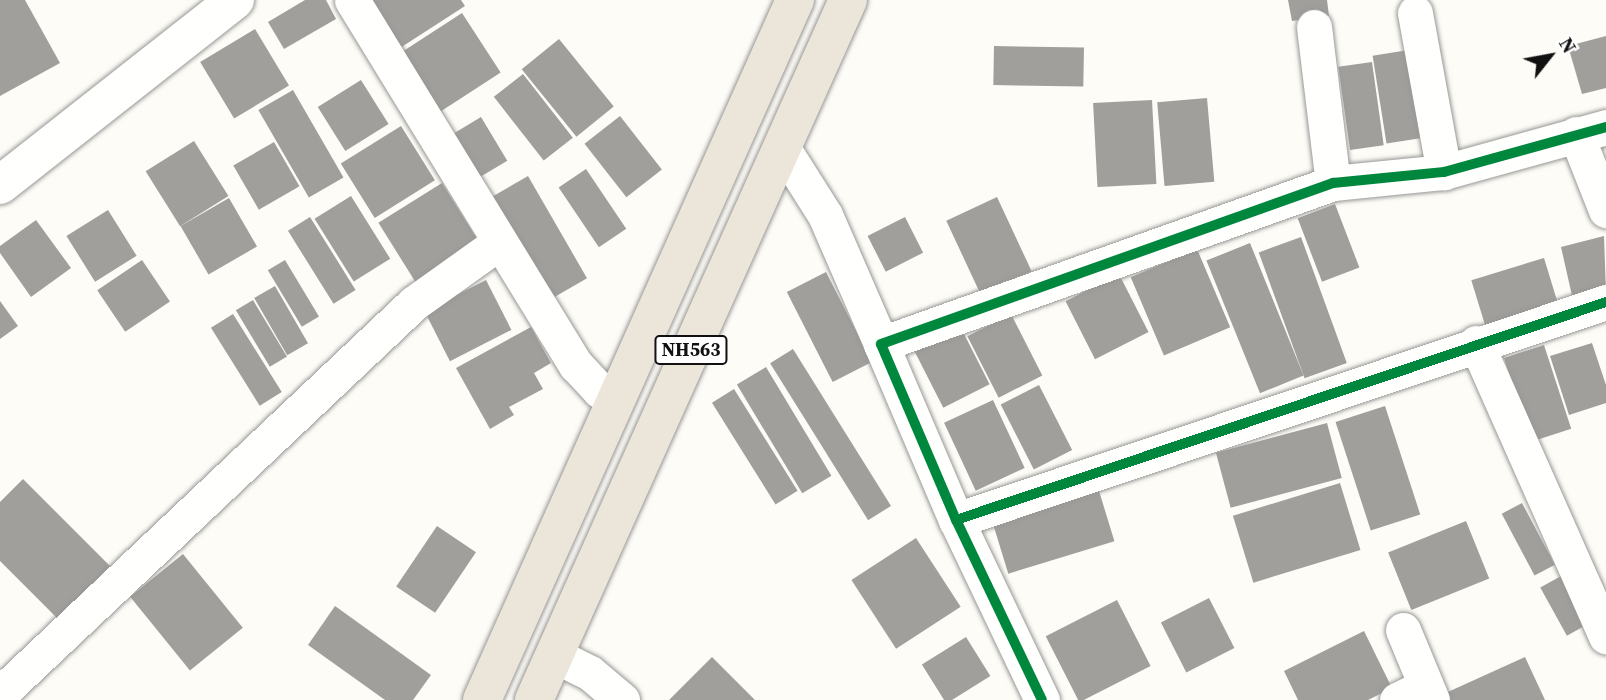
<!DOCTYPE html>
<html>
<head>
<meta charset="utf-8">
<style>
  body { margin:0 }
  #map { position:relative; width:1606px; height:700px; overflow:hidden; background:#fdfcf7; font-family:"Source Serif 4",serif }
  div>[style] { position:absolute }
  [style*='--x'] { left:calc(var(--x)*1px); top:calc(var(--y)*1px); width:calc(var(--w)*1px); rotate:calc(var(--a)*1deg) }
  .building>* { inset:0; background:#a19f9c; transform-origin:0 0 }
  .roads { filter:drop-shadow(0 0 2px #979795) drop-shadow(0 0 2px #979795) }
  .minor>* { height:35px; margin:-17.5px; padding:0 17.5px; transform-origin:17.5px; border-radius:17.5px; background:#fffffe }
  .tertiary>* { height:38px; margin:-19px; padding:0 19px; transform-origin:19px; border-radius:19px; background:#fffffe }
  .trunk>* { height:38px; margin:-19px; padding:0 19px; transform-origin:19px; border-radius:19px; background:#ece5da }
  .cycleway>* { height:10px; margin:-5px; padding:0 5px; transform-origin:5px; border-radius:5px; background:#00873e }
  span { translate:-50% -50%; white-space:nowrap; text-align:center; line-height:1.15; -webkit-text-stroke:7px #fff; paint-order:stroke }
  .shield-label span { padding:2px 5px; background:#fff; border:2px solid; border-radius:5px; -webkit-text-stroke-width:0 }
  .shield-label { font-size:19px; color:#111; font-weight:700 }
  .north { position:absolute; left:1515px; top:21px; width:70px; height:70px; -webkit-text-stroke:5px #fff; paint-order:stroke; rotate:59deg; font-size:19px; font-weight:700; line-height:28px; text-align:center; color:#111 }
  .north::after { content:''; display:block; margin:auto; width:24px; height:32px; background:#111; clip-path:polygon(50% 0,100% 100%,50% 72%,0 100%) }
</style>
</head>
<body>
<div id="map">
  <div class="building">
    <i style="clip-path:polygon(0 0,25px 0,60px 63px,0 96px)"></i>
    <i style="clip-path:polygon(305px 0,326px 0,336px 19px,284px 49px,268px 22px)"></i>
    <i style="clip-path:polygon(370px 0,461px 0,465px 6px,400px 48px)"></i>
    <i style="clip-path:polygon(1288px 0,1327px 0,1329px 16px,1292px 21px)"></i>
    <i style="left:462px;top:13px;width:71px;height:73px;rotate:57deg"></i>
    <i style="left:255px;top:29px;width:66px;height:64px;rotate:59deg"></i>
    <i style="clip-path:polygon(1606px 36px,1606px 88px,1582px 94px,1568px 46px)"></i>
    <i style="left:559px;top:39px;width:87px;height:48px;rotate:51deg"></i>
    <i style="left:994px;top:46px;width:90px;height:39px;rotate:1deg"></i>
    <i style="left:1421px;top:48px;width:89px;height:49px;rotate:81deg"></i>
    <i style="left:1372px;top:62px;width:84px;height:34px;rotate:82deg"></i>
    <i style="left:523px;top:74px;width:81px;height:37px;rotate:52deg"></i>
    <i style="left:361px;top:80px;width:52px;height:51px;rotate:58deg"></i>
    <i style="left:293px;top:90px;width:101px;height:40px;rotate:60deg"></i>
    <i style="left:1207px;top:98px;width:84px;height:50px;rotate:85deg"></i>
    <i style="left:1152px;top:100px;width:84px;height:59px;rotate:87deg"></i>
    <i style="left:620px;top:116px;width:68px;height:45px;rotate:52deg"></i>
    <i style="left:481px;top:117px;width:51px;height:43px;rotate:59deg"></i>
    <i style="left:401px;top:126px;width:64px;height:71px;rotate:58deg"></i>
    <i style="left:194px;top:141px;width:65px;height:57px;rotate:58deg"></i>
    <i style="left:274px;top:142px;width:51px;height:47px;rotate:60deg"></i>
    <i style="left:586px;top:169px;width:72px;height:33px;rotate:56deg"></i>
    <i style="left:528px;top:176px;width:118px;height:52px;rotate:60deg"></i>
    <i style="left:442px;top:183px;width:72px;height:75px;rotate:58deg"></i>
    <i style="left:351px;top:196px;width:74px;height:43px;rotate:58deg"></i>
    <i style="left:997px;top:197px;width:82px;height:56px;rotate:65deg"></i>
    <i style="left:229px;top:198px;width:56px;height:56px;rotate:60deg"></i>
    <i style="left:1335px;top:204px;width:68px;height:40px;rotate:69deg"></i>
    <i style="left:108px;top:210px;width:54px;height:49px;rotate:58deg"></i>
    <i style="left:310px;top:217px;width:86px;height:26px;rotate:58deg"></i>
    <i style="left:905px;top:217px;width:40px;height:42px;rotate:63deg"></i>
    <i style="clip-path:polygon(36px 220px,71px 268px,31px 297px,0 253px,0 246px)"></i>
    <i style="clip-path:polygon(1604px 236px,1606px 293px,1573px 300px,1561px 247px)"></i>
    <i style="left:1301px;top:237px;width:134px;height:45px;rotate:70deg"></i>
    <i style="left:1250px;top:243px;width:143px;height:47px;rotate:68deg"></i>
    <i style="left:1197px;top:249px;width:85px;height:72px;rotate:67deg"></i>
    <i style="left:1544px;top:258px;width:50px;height:76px;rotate:73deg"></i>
    <i style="left:142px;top:260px;width:50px;height:54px;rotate:56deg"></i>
    <i style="left:285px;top:260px;width:66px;height:20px;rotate:59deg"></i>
    <i style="left:826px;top:272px;width:101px;height:44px;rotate:63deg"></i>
    <i style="left:1119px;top:274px;width:65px;height:60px;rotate:63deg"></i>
    <i style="left:486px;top:280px;width:56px;height:69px;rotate:63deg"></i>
    <i style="left:275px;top:286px;width:66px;height:24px;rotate:60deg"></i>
    <i style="left:253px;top:300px;width:66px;height:20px;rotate:59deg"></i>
    <i style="clip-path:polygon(0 301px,18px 326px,0 339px)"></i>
    <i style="left:233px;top:314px;width:92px;height:26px;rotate:58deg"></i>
    <i style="left:1011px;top:314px;width:69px;height:49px;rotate:63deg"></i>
    <i style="clip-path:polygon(531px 327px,551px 363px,534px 373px,543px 389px,509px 407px,514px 415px,490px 429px,456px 368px)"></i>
    <i style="left:961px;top:328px;width:63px;height:52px;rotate:63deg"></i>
    <i style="clip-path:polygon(1592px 343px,1606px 385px,1606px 403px,1569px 415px,1550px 356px)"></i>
    <i style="left:1544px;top:345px;width:88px;height:42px;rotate:72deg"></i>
    <i style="left:793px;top:349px;width:185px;height:27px;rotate:58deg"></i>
    <i style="left:766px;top:367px;width:127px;height:34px;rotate:59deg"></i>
    <i style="left:1039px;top:385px;width:73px;height:43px;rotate:63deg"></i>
    <i style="left:734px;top:389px;width:120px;height:26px;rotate:58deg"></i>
    <i style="left:993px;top:400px;width:75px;height:54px;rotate:65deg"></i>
    <i style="left:1385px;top:406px;width:114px;height:52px;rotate:72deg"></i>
    <i style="left:1327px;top:423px;width:57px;height:115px;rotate:75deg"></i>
    <i style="clip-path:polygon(23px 479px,112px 568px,60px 621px,0 561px,0 502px)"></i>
    <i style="left:1096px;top:481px;width:63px;height:111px;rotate:73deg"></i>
    <i style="left:1340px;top:483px;width:70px;height:112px;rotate:73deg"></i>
    <i style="left:1522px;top:503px;width:70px;height:23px;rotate:62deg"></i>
    <i style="left:1466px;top:521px;width:62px;height:84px;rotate:68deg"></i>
    <i style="left:437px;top:526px;width:47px;height:73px;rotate:34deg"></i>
    <i style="left:916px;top:538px;width:82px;height:77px;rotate:57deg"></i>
    <i style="left:183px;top:554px;width:95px;height:68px;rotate:51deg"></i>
    <i style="left:1563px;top:575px;width:55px;height:26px;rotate:61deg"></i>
    <i style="left:1209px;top:598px;width:56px;height:54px;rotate:63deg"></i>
    <i style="left:1117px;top:600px;width:74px;height:80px;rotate:63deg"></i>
    <i style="clip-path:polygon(335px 606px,431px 675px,413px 700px,385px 700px,308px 645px)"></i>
    <i style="clip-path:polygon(1364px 631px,1392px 688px,1368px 700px,1298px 700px,1284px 671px)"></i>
    <i style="left:966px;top:637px;width:46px;height:52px;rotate:58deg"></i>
    <i style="clip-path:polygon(712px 657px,755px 700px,669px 700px)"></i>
    <i style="clip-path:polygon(1525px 657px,1545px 700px,1441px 700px,1439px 696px)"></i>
  </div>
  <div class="roads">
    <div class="minor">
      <i style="--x:352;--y:0;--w:428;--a:58.5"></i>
      <i style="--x:576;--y:365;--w:34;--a:47"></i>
      <i style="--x:599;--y:390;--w:20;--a:30"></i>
      <i style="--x:1415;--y:13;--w:162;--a:79.7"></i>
      <i style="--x:1314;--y:27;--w:157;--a:83.1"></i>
      <i style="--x:1576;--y:134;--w:82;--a:68.5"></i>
      <i style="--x:782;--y:147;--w:80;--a:57.7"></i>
      <i style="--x:825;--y:215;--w:141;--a:66.5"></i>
      <i style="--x:1476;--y:343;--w:321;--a:66.1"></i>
      <i style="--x:956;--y:520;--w:686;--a:-18.54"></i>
      <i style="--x:1403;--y:630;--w:76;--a:67.5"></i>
      <i style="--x:554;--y:655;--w:40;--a:26.6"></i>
      <i style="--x:590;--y:673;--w:42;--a:40.2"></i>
      <i style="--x:0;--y:694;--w:569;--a:-43.36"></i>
      <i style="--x:414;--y:303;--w:103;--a:-35.5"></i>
      <i style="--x:1042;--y:700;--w:199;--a:-115.5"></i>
      <i style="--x:956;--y:520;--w:191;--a:-113.1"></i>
      <i style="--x:881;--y:344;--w:480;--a:-19.6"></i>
      <i style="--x:1333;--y:183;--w:112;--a:-5.7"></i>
      <i style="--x:1444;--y:172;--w:168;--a:-15.5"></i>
      <i style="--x:1397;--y:700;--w:32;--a:-26"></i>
    </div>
    <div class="tertiary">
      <i style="--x:0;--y:185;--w:299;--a:-38.2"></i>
    </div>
    <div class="trunk">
      <i style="--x:482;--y:700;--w:767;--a:-65.91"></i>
      <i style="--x:534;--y:700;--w:767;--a:-65.84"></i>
    </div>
  </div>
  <div class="cycleway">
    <i style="--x:956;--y:520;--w:686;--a:-18.54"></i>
    <i style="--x:1042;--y:700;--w:199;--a:-115.5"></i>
    <i style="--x:956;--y:520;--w:191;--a:-113.1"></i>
    <i style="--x:881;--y:344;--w:480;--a:-19.6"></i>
    <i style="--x:1333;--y:183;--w:112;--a:-5.7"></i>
    <i style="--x:1444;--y:172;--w:168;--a:-15.5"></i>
  </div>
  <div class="shield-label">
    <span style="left:691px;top:350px">NH563</span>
  </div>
  <div class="north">N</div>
</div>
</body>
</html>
